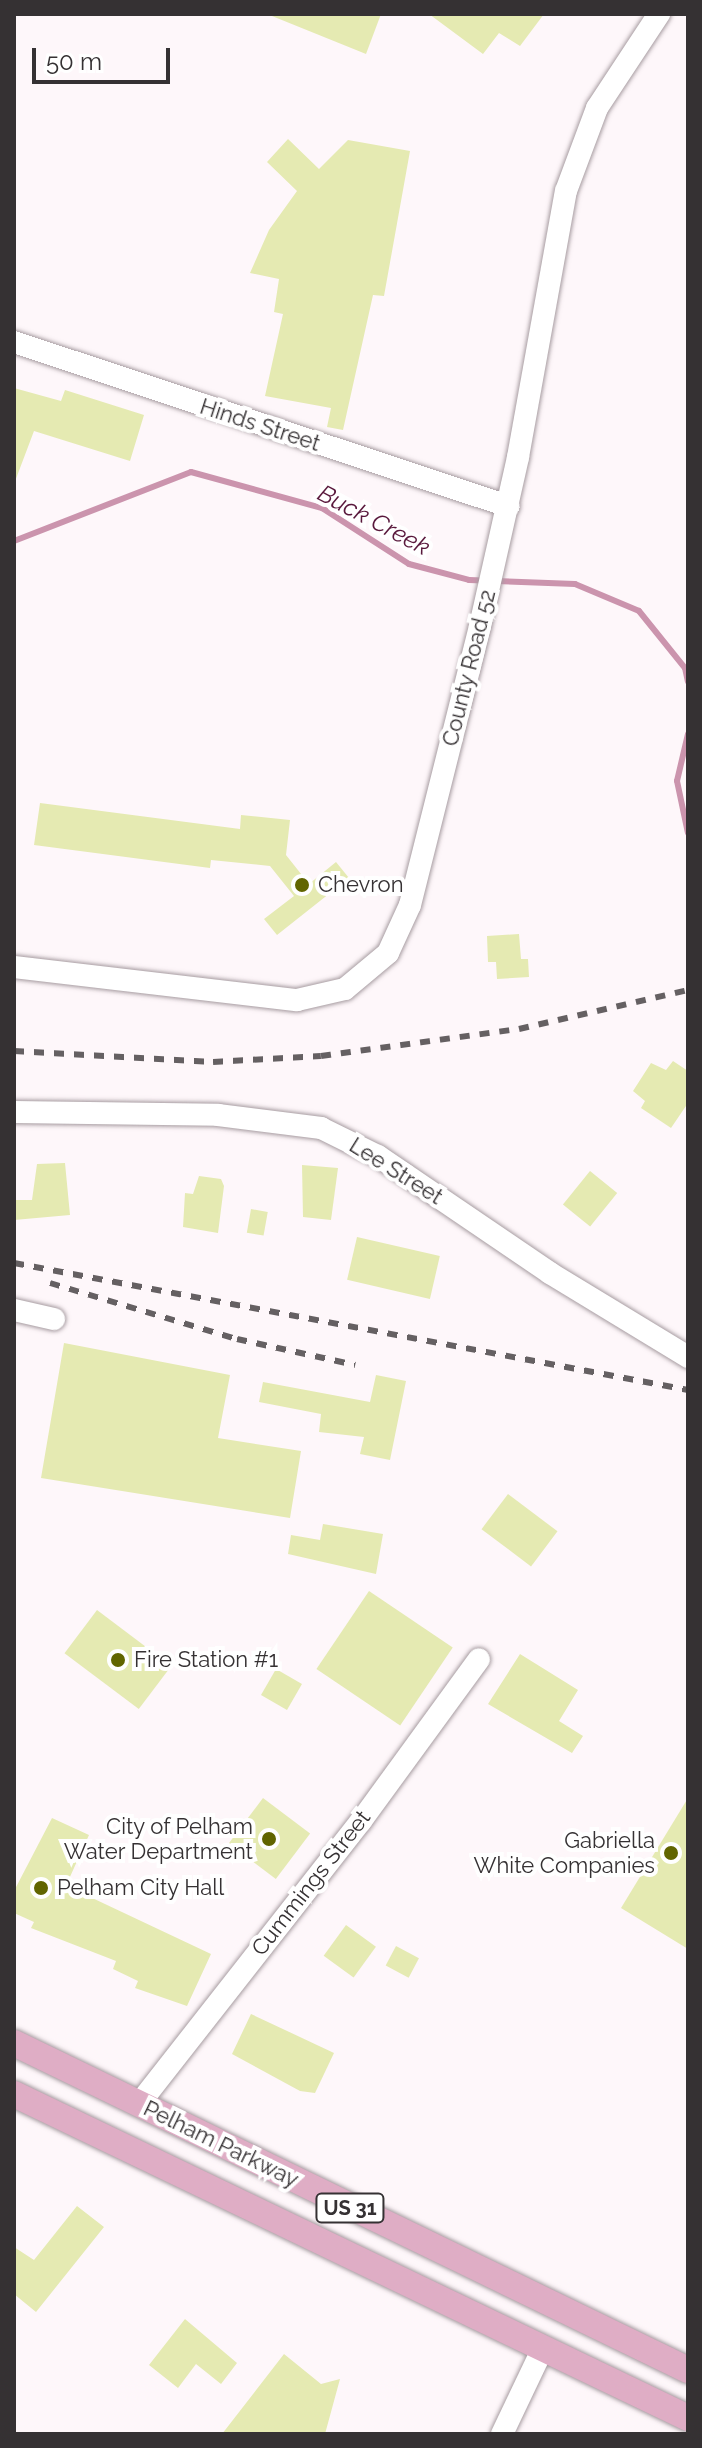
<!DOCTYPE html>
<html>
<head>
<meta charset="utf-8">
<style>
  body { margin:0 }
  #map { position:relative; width:702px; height:2448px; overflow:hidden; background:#fef7fa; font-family:Raleway,sans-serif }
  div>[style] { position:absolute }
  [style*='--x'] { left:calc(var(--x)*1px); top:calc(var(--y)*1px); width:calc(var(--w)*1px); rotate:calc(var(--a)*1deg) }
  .stream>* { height:6px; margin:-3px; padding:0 3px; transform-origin:3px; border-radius:3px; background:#cb94ad }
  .building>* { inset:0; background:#e5eab2; transform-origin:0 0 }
  .roads { filter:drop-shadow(0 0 2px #a79ca1) drop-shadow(0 0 2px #a79ca1) }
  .minor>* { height:22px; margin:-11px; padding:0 11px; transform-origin:11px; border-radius:11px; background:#fff }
  .major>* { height:26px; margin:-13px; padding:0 13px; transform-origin:13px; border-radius:13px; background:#dfadc5 }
  .rail>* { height:6px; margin-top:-3px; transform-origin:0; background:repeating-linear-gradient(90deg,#656062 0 10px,transparent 0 20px) }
  .dots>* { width:22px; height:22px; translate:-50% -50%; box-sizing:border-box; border:4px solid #fff; border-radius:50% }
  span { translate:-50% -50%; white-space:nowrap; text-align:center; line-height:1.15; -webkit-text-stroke:8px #fff; paint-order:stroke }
  .shield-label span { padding:2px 6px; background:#fff; border:2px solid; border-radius:6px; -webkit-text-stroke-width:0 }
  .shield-label { font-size:20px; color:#353133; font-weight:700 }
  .street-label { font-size:22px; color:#353133 }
  .poi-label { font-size:22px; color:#353133 }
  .left { translate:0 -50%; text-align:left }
  .right { translate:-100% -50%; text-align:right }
  .water-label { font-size:24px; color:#59183c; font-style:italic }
  .frame { position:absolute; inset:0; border:16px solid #353133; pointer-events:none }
  .scale { position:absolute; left:32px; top:48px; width:138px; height:36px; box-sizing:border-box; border:4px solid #353133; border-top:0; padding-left:10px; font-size:24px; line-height:28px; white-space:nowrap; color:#353133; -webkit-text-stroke:6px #fff; paint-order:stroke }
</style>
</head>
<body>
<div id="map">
  <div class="stream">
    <i style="--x:14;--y:541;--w:190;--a:-21.3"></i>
    <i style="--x:191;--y:472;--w:136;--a:15.4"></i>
    <i style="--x:322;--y:508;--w:103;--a:32.8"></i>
    <i style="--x:409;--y:564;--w:62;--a:14.9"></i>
    <i style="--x:469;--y:580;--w:106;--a:2.2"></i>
    <i style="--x:575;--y:584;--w:69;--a:22.9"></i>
    <i style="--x:639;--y:611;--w:73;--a:51.1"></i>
    <i style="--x:685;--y:668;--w:14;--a:78"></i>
    <i style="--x:688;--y:734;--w:48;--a:103.2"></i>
    <i style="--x:677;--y:781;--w:53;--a:78.1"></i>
  </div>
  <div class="building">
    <i style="clip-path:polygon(267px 14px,381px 14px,366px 54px)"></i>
    <i style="clip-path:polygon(429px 14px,544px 14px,520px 46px,499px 33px,483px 54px)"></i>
    <i style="clip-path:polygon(288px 139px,319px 169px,348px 140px,410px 151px,384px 296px,373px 295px,343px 430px,327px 427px,331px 408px,265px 396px,283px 314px,274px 312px,279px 279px,250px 273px,269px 230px,297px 191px,267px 162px)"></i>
    <i style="clip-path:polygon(14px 388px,61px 401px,65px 390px,144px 415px,130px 461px,34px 431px,14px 484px)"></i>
    <i style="clip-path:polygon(40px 803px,240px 829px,241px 815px,290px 820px,286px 855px,309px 884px,336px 862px,349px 878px,277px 935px,264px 919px,294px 896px,270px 866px,211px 860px,210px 868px,34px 845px)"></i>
    <i style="clip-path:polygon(519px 934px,521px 959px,528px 959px,529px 977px,497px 979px,496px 962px,488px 962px,487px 936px)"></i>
    <i style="clip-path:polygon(673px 1061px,688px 1071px,688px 1103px,671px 1128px,641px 1108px,645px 1101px,633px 1091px,651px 1063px,666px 1070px)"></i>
    <i style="clip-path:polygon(65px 1163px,70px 1215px,14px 1220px,14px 1200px,32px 1200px,37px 1164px)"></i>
    <i style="clip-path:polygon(302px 1165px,338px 1168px,331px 1220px,303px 1217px)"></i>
    <i style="left:590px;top:1171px;width:35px;height:43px;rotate:39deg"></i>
    <i style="clip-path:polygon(199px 1176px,221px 1179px,224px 1186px,218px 1233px,183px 1227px,185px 1193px,193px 1194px)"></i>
    <i style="left:251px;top:1209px;width:17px;height:24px;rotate:10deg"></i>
    <i style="left:357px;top:1237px;width:85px;height:44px;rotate:13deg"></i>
    <i style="clip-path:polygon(64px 1343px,230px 1375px,218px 1438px,301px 1451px,290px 1518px,41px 1478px)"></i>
    <i style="clip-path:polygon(376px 1375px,406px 1381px,390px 1460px,360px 1454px,364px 1437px,319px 1432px,321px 1414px,259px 1402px,263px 1382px,370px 1402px)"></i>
    <i style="left:508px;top:1494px;width:62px;height:44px;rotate:37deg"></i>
    <i style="clip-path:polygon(323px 1524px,383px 1534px,376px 1574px,288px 1554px,291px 1535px,320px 1540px)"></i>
    <i style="left:369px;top:1591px;width:101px;height:94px;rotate:34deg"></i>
    <i style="left:97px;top:1610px;width:93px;height:54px;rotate:37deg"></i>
    <i style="clip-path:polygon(520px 1654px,578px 1690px,559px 1721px,583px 1736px,572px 1753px,488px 1704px)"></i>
    <i style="left:276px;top:1669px;width:30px;height:30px;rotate:30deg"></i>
    <i style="left:263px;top:1798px;width:59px;height:57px;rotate:37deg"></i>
    <i style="clip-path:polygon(688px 1798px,688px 1949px,621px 1908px)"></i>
    <i style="clip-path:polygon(52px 1818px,89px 1835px,69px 1879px,92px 1889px,88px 1896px,211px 1954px,187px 2006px,135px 1988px,138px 1981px,113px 1969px,116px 1961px,31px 1928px,34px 1922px,14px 1913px,14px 1891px)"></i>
    <i style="left:346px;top:1925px;width:37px;height:38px;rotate:36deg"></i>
    <i style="left:396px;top:1946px;width:26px;height:22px;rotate:28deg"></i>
    <i style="clip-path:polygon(251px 2014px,334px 2053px,315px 2093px,300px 2091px,232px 2054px)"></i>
    <i style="clip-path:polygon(77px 2206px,104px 2227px,36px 2312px,14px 2294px,14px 2247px,34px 2260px)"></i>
    <i style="clip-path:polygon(185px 2319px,237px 2363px,221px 2384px,196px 2364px,178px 2388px,149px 2365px)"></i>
    <i style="clip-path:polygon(284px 2354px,321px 2384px,340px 2379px,325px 2434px,222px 2434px)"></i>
  </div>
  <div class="roads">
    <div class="minor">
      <i style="--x:14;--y:342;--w:521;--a:18.37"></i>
      <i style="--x:14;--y:967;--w:285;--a:6.7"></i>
      <i style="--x:297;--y:1000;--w:49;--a:-12.9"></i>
      <i style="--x:345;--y:989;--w:56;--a:-39.9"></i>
      <i style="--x:388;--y:953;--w:53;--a:-65.4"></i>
      <i style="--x:410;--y:905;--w:288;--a:-75.9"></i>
      <i style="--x:480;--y:626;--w:173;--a:-77.3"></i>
      <i style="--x:518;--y:457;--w:270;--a:-79.8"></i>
      <i style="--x:566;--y:191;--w:89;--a:-69.5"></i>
      <i style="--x:597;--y:108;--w:113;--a:-56.6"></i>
      <i style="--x:14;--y:1112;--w:204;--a:0.8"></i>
      <i style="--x:218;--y:1115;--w:104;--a:7.2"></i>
      <i style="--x:321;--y:1128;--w:64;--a:26.2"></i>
      <i style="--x:378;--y:1156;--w:208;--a:34.2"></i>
      <i style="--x:550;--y:1273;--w:162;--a:31.3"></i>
      <i style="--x:14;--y:1310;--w:41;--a:12.7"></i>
      <i style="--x:139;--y:2104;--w:360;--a:-51.9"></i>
      <i style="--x:361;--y:1821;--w:200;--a:-53.9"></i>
      <i style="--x:502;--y:2434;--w:95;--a:-64.5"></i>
    </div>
    <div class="major">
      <i style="--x:14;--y:2043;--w:749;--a:25.88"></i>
      <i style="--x:14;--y:2094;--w:748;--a:25.67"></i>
    </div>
  </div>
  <div class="rail">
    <i style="--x:14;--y:1051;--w:199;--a:3.2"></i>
    <i style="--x:213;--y:1062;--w:108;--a:-3.2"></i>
    <i style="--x:321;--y:1056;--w:200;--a:-7.8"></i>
    <i style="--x:519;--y:1029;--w:173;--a:-13"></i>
    <i style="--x:14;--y:1263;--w:686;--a:10.67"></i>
    <i style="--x:50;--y:1283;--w:195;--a:16.7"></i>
    <i style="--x:237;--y:1339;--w:121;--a:12.4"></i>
  </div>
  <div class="dots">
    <i style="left:302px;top:885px;background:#616500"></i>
    <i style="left:118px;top:1660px;background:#616500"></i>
    <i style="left:269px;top:1839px;background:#616500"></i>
    <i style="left:671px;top:1853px;background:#616500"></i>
    <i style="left:41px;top:1888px;background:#616500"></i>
  </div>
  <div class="shield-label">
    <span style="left:350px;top:2208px">US 31</span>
  </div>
  <div class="street-label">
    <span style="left:260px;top:425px;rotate:18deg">Hinds Street</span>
    <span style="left:469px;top:668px;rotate:-76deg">County Road 52</span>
    <span style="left:396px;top:1171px;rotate:32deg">Lee Street</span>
    <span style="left:311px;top:1883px;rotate:-52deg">Cummings Street</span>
    <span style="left:221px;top:2144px;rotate:26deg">Pelham Parkway</span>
  </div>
  <div class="poi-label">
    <span class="left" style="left:318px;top:885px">Chevron</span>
    <span class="left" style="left:134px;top:1660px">Fire Station #1</span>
    <span class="right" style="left:253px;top:1839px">City of Pelham<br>Water Department</span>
    <span class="right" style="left:655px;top:1853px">Gabriella<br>White Companies</span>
    <span class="left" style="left:57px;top:1888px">Pelham City Hall</span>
  </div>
  <div class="water-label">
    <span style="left:374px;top:520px;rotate:28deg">Buck Creek</span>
  </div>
  <div class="frame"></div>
  <div class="scale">50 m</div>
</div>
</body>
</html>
